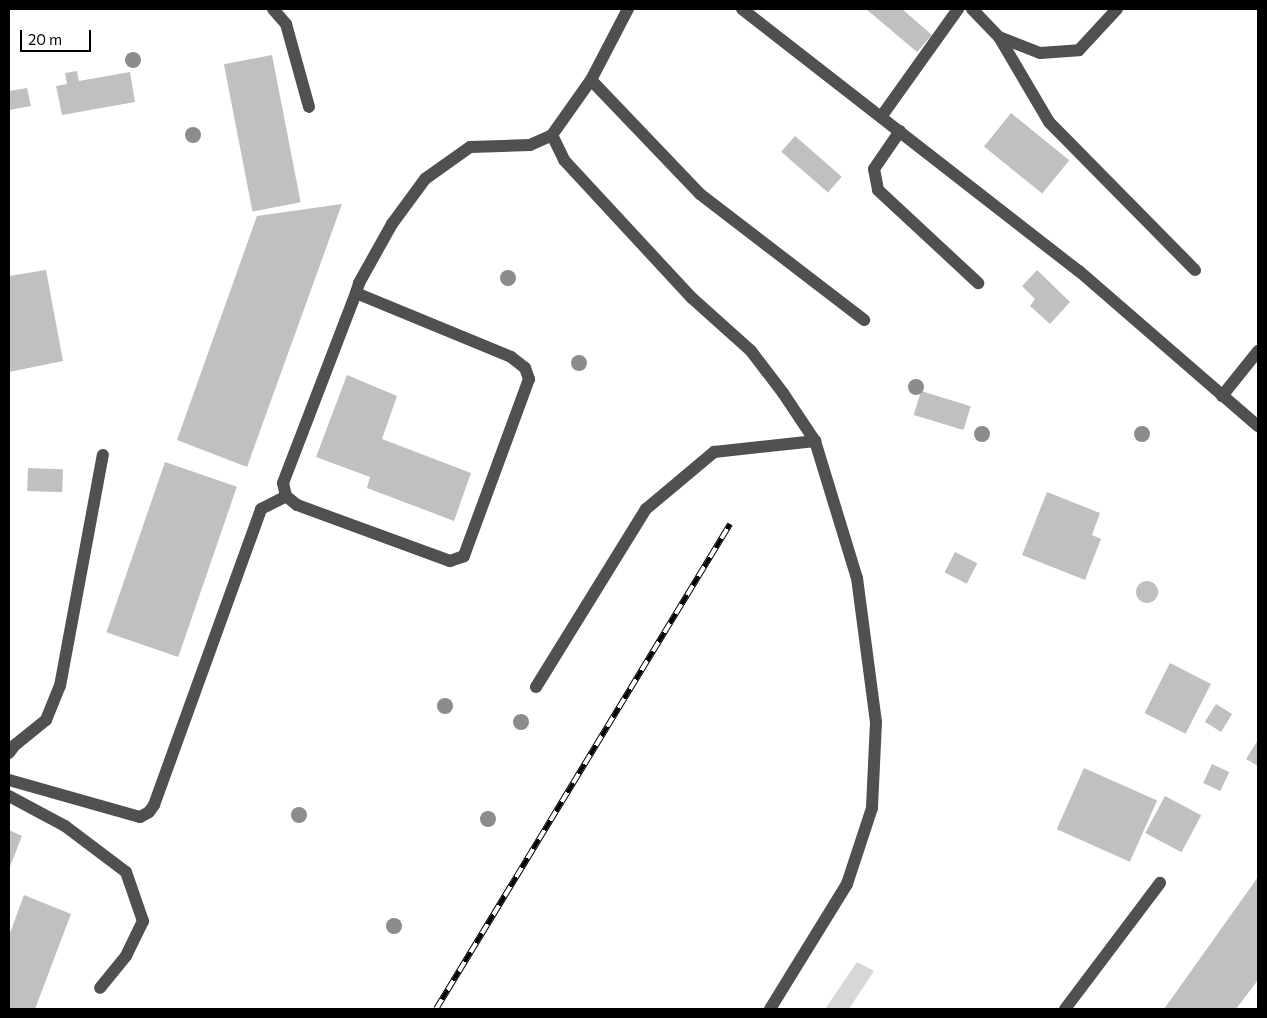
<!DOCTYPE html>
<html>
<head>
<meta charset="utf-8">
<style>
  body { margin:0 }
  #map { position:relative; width:1267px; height:1018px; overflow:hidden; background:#fff; font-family:Commissioner,sans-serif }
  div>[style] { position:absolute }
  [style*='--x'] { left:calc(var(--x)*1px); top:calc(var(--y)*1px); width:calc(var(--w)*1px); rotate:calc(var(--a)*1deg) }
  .green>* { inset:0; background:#d7d7d7 }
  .building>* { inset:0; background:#c0c0c0; transform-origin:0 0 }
  .round { border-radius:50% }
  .minor>* { height:12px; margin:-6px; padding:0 6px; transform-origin:6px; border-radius:6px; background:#505050 }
  .rail>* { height:5.5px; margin-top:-2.75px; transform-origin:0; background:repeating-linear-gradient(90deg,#fff 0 11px,#000 0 22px); box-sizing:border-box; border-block:1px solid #000 }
  .trees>* { width:16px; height:16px; margin:-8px; border-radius:50%; background:#8c8c8c }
  span { translate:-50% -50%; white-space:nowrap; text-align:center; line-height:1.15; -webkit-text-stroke:4.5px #fff; paint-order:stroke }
  .frame { position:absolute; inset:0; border:10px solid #000; pointer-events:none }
  .scale { position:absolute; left:20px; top:30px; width:71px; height:22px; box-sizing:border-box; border:2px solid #000; border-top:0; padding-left:6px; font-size:15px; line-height:18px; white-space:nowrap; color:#000; -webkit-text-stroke:4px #fff; paint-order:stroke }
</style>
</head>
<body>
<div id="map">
  <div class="green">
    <i style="clip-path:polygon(857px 962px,874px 971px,849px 1009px,825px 1009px)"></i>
  </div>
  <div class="building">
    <i style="clip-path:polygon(866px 9px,902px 9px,932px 35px,917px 52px)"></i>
    <i style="left:272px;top:55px;width:150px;height:49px;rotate:79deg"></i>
    <i style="clip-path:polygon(77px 71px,79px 81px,130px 72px,135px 102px,62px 115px,56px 86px,67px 84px,65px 73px)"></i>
    <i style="clip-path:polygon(27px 88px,31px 106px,9px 110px,9px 91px)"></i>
    <i style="left:1011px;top:113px;width:75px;height:43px;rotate:39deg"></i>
    <i style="left:795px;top:136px;width:62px;height:21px;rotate:41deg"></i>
    <i style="clip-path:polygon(342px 204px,247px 467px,177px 440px,257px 216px)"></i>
    <i style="clip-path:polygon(46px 270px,63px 361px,9px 372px,9px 276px)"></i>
    <i style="clip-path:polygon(1037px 270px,1070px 302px,1050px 324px,1030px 306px,1035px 299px,1022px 286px)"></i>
    <i style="clip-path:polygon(347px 375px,397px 396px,382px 439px,471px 473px,454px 521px,367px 488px,370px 477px,316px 457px)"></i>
    <i style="left:921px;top:391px;width:52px;height:25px;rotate:17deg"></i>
    <i style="left:165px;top:462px;width:76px;height:180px;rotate:19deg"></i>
    <i style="left:28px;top:468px;width:35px;height:23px;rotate:2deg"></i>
    <i style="clip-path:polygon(1047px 492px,1100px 513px,1092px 535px,1101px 539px,1085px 580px,1022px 555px)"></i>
    <i style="left:955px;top:552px;width:25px;height:23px;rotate:27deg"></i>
    <i class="round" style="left:1136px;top:581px;width:22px;height:22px"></i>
    <i style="left:1170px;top:663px;width:46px;height:56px;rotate:27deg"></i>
    <i style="left:1216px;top:704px;width:19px;height:21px;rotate:32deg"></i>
    <i style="clip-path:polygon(1258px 740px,1258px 766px,1246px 759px)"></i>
    <i style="left:1212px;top:764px;width:19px;height:21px;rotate:25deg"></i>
    <i style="left:1084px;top:768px;width:80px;height:67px;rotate:24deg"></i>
    <i style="left:1165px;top:796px;width:41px;height:42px;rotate:28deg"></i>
    <i style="clip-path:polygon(9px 830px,22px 836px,9px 869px)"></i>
    <i style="clip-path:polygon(1258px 877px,1258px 980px,1236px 1009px,1164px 1009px)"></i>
    <i style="clip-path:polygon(24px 895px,71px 914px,35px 1009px,9px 1009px,9px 936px)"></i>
  </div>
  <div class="minor">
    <i style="--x:273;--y:9;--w:20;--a:49"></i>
    <i style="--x:286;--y:24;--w:86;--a:74.5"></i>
    <i style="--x:742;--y:9;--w:427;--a:37.9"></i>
    <i style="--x:1079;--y:271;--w:237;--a:40.9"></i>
    <i style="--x:972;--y:9;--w:39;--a:46"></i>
    <i style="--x:999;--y:37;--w:44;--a:21.3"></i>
    <i style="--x:1040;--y:53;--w:39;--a:-4"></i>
    <i style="--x:1079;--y:50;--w:56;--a:-47.2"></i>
    <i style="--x:999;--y:37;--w:99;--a:59.5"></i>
    <i style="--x:1049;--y:122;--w:208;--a:45.4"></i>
    <i style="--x:591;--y:80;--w:158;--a:46.3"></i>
    <i style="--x:700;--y:194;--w:207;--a:37.5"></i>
    <i style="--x:881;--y:117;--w:133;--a:-54.5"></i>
    <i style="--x:900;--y:131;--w:46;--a:124.4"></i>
    <i style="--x:874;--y:169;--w:21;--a:79"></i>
    <i style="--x:878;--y:190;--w:137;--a:42.9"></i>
    <i style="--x:552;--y:135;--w:28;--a:64"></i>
    <i style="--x:564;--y:160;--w:188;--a:47.2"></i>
    <i style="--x:692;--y:298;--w:79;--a:41.9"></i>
    <i style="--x:751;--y:351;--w:53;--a:52.7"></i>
    <i style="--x:783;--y:393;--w:58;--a:56.3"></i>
    <i style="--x:815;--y:441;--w:143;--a:73"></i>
    <i style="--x:857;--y:578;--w:145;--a:82.5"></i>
    <i style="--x:876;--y:722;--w:86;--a:92.7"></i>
    <i style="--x:872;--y:808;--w:80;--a:108.2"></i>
    <i style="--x:847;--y:884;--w:147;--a:121.6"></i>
    <i style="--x:356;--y:293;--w:168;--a:22.4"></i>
    <i style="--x:511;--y:357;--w:18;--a:38"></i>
    <i style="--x:525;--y:368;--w:12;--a:70"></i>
    <i style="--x:529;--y:379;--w:189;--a:110.2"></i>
    <i style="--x:464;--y:556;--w:15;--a:160"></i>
    <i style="--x:450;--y:561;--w:163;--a:-159.9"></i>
    <i style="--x:297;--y:505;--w:14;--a:-141"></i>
    <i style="--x:286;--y:496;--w:13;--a:-103"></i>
    <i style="--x:283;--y:483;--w:204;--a:-69"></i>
    <i style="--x:356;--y:293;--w:10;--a:-73"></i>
    <i style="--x:359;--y:283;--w:68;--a:-60.8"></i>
    <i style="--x:392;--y:224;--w:56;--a:-53.7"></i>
    <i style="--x:425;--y:179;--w:55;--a:-35.4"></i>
    <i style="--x:470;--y:147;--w:60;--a:-1.9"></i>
    <i style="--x:530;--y:145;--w:24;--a:-24"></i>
    <i style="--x:552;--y:135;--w:67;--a:-54.7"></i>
    <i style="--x:591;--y:80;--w:80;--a:-62.5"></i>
    <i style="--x:1222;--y:396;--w:58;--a:-51.3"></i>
    <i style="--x:536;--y:687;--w:209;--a:-58.3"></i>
    <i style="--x:646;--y:509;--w:89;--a:-40"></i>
    <i style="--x:714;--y:452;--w:102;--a:-6.2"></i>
    <i style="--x:9;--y:753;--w:10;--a:-53"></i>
    <i style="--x:15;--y:745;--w:40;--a:-39"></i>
    <i style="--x:46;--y:720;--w:37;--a:-68"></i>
    <i style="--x:60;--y:686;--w:235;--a:-79.5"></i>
    <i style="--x:9;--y:780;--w:136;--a:15.8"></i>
    <i style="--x:140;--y:817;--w:10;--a:-29"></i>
    <i style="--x:149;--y:812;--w:9;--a:-54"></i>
    <i style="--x:154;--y:805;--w:315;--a:-70.1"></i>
    <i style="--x:261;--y:509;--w:28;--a:-27"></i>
    <i style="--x:9;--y:796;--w:64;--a:28.2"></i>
    <i style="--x:65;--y:826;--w:76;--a:37"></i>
    <i style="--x:126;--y:872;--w:52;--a:70.9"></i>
    <i style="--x:143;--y:921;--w:39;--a:116"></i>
    <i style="--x:126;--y:956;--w:41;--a:129.1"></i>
    <i style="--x:1065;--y:1009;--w:158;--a:-53"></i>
  </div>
  <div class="rail">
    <i style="--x:436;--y:1009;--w:567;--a:-58.78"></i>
  </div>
  <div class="trees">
    <i style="left:133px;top:60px"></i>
    <i style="left:193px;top:135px"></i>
    <i style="left:508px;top:278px"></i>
    <i style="left:579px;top:363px"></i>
    <i style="left:916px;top:387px"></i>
    <i style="left:982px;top:434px"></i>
    <i style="left:1142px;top:434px"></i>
    <i style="left:445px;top:706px"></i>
    <i style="left:521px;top:722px"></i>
    <i style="left:299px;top:815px"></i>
    <i style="left:488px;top:819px"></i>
    <i style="left:394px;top:926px"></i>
  </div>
  <div class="frame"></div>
  <div class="scale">20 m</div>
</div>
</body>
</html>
